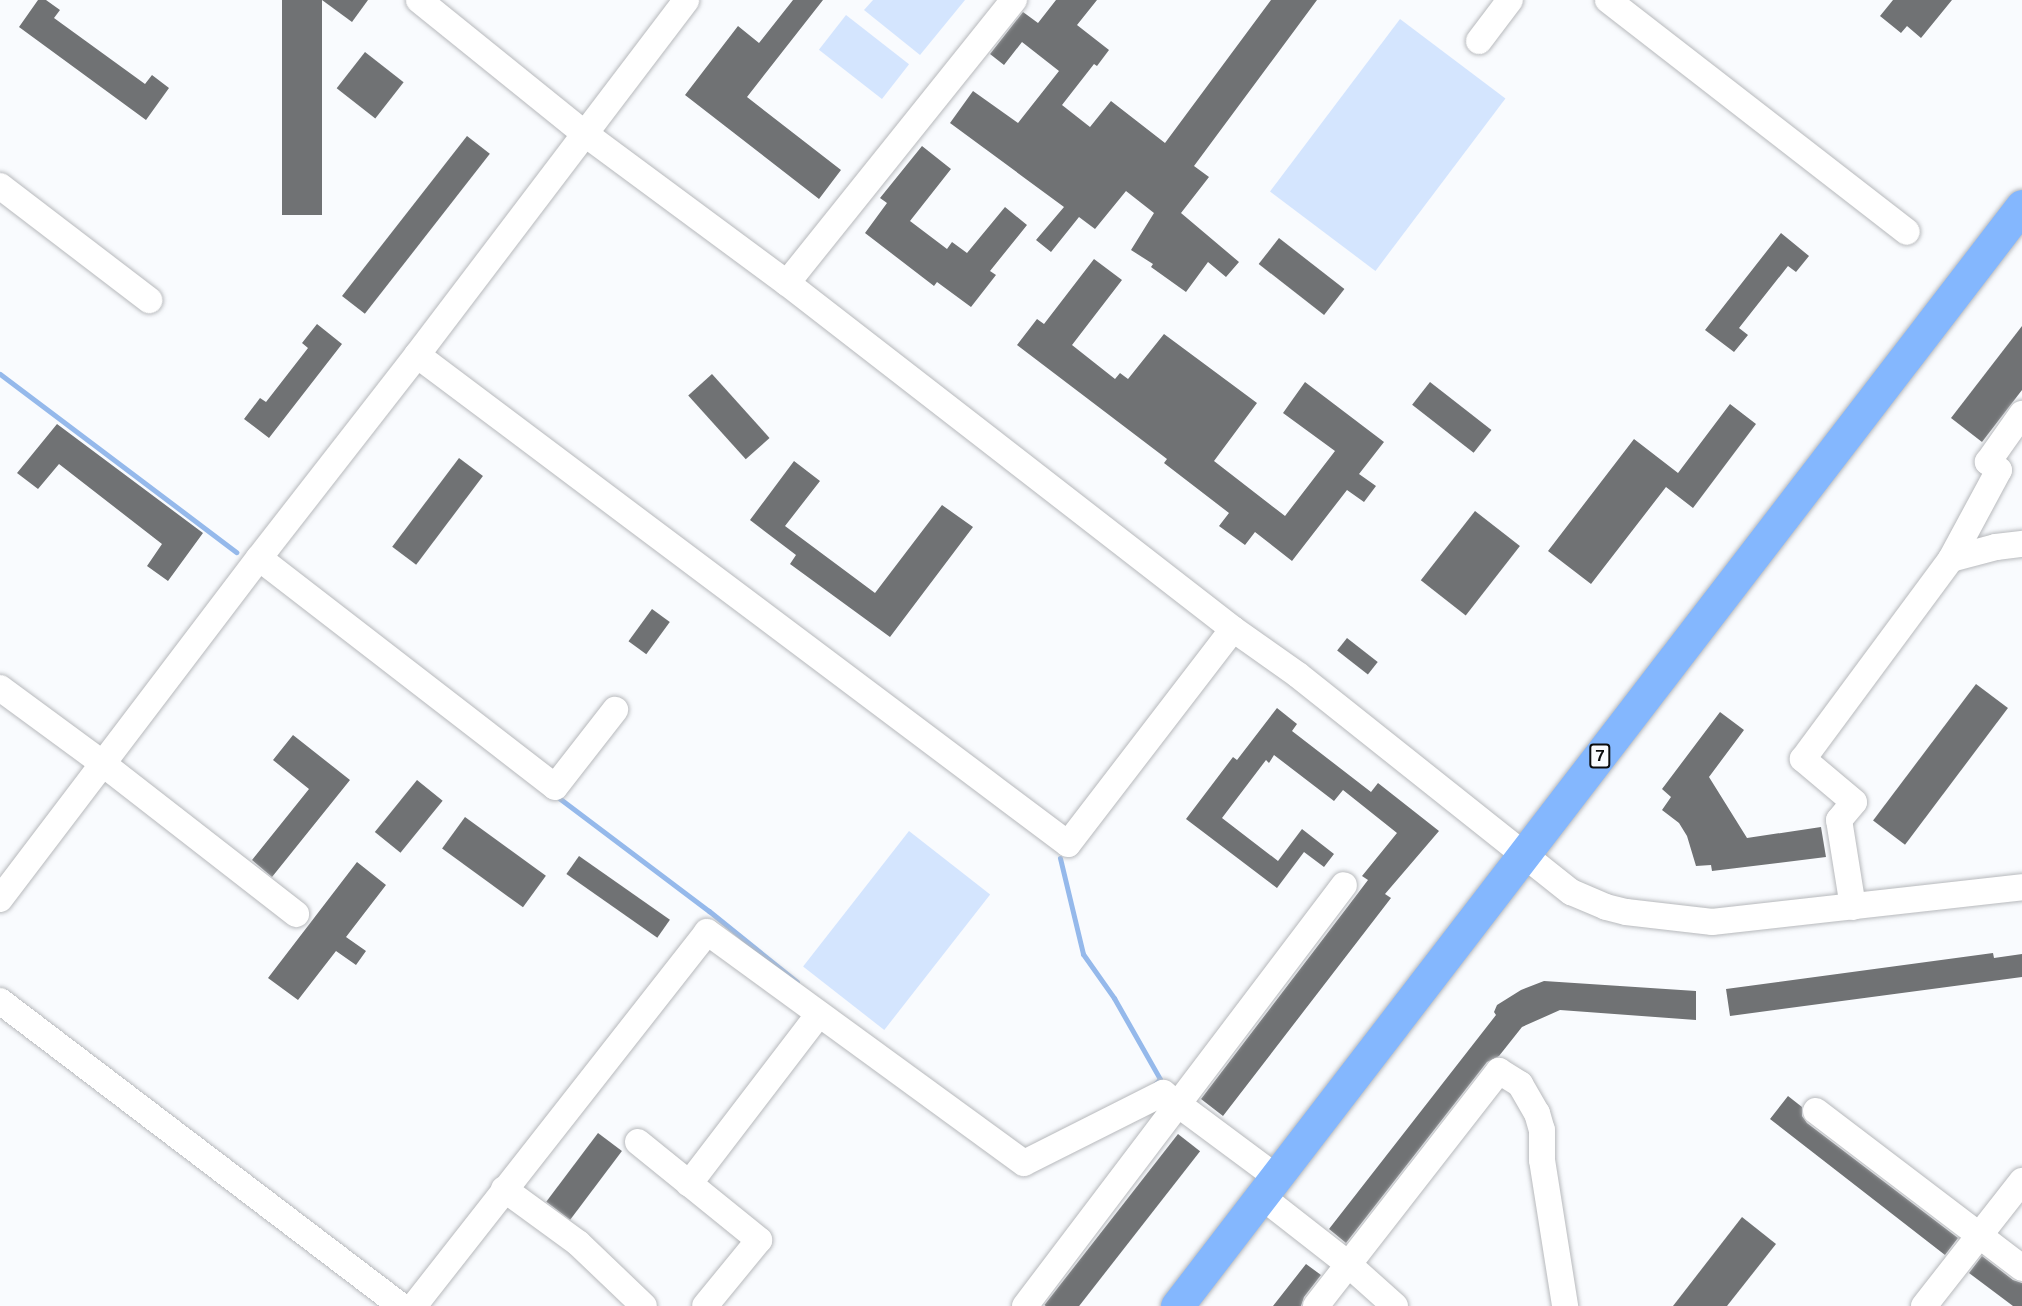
<!DOCTYPE html>
<html>
<head>
<meta charset="utf-8">
<style>
  body { margin:0 }
  #map { position:relative; width:2022px; height:1306px; overflow:hidden; background:#f9fbfe; font-family:"Public Sans",sans-serif }
  div>[style] { position:absolute }
  [style*='--x'] { left:calc(var(--x)*1px); top:calc(var(--y)*1px); width:calc(var(--w)*1px); rotate:calc(var(--a)*1deg) }
  .green>* { inset:0; background:#d4e5fe; transform-origin:0 0 }
  .stream>* { height:5px; margin:-2.5px; padding:0 2.5px; transform-origin:2.5px; border-radius:2.5px; background:#95b9eb }
  .building>* { inset:0; background:#707274; transform-origin:0 0 }
  .roads { filter:drop-shadow(0 0 2px #b7b9bc) drop-shadow(0 0 2px #b7b9bc) }
  .minor>* { height:26px; margin:-13px; padding:0 13px; transform-origin:13px; border-radius:13px; background:#fff }
  .highway>* { height:33px; margin:-16.5px; padding:0 16.5px; transform-origin:16.5px; border-radius:16.5px; background:#84b7fe }
  span { translate:-50% -50%; white-space:nowrap; text-align:center; line-height:1.15; -webkit-text-stroke:5px #f9fbfe; paint-order:stroke }
  .shield-label span { padding:2px 4px; background:#f9fbfe; border:2px solid; border-radius:4px; -webkit-text-stroke-width:0 }
  .shield-label { font-size:15px; color:#0c0d0e; font-weight:700 }
</style>
</head>
<body>
<div id="map">
  <div class="green">
    <i style="clip-path:polygon(873px 0,965px 0,920px 55px,864px 10px)"></i>
    <i style="left:846px;top:15px;width:80px;height:44px;rotate:38deg"></i>
    <i style="left:1400px;top:19px;width:132px;height:216px;rotate:37deg"></i>
    <i style="left:909px;top:831px;width:103px;height:172px;rotate:38deg"></i>
  </div>
  <div class="stream">
    <i style="--x:0;--y:374;--w:296;--a:37"></i>
    <i style="--x:555;--y:795;--w:193;--a:37"></i>
    <i style="--x:709;--y:911;--w:113;--a:38.9"></i>
    <i style="--x:1060;--y:858;--w:99;--a:76.5"></i>
    <i style="--x:1083;--y:954;--w:54;--a:54.8"></i>
    <i style="--x:1114;--y:998;--w:93;--a:60.4"></i>
    <i style="--x:1160;--y:1079;--w:10;--a:135"></i>
  </div>
  <div class="building">
    <i style="clip-path:polygon(38px 0,46px 0,60px 10px,54px 18px,145px 84px,152px 75px,169px 88px,146px 120px,19px 27px)"></i>
    <i style="left:282px;top:0;width:40px;height:215px"></i>
    <i style="clip-path:polygon(322px 0,368px 0,352px 22px)"></i>
    <i style="clip-path:polygon(793px 0,823px 0,747px 97px,841px 170px,819px 199px,685px 95px,738px 26px,759px 43px)"></i>
    <i style="clip-path:polygon(1056px 0,1097px 0,1077px 25px,1109px 50px,1097px 66px,1094px 64px,1062px 105px,1090px 127px,1111px 101px,1165px 143px,1271px 0,1317px 0,1194px 166px,1209px 177px,1181px 213px,1239px 262px,1226px 277px,1208px 262px,1186px 292px,1151px 267px,1153px 264px,1131px 250px,1154px 213px,1126px 191px,1095px 229px,1079px 217px,1051px 252px,1036px 240px,1064px 207px,950px 123px,973px 91px,1018px 123px,1059px 71px,1022px 42px,1004px 65px,990px 54px,1023px 12px,1038px 23px)"></i>
    <i style="clip-path:polygon(1893px 0,1952px 0,1921px 38px,1907px 26px,1901px 33px,1880px 16px)"></i>
    <i style="left:365px;top:52px;width:49px;height:46px;rotate:38deg"></i>
    <i style="left:467px;top:136px;width:29px;height:203px;rotate:38deg"></i>
    <i style="clip-path:polygon(922px 146px,951px 169px,910px 221px,947px 249px,952px 242px,967px 253px,1005px 207px,1027px 225px,990px 271px,996px 275px,971px 307px,937px 282px,934px 286px,865px 233px,887px 203px,880px 198px)"></i>
    <i style="clip-path:polygon(1781px 233px,1809px 256px,1796px 272px,1788px 266px,1739px 328px,1748px 335px,1734px 352px,1705px 330px)"></i>
    <i style="left:1279px;top:238px;width:83px;height:33px;rotate:38deg"></i>
    <i style="clip-path:polygon(1094px 259px,1122px 280px,1072px 345px,1115px 379px,1120px 373px,1128px 379px,1164px 334px,1257px 403px,1214px 461px,1285px 516px,1335px 451px,1283px 413px,1305px 382px,1384px 442px,1359px 474px,1376px 486px,1364px 502px,1347px 490px,1292px 561px,1255px 532px,1245px 545px,1219px 526px,1229px 513px,1164px 463px,1167px 459px,1017px 345px,1037px 319px,1044px 324px)"></i>
    <i style="clip-path:polygon(317px 324px,342px 344px,269px 438px,244px 419px,260px 398px,266px 402px,308px 348px,302px 343px)"></i>
    <i style="clip-path:polygon(2022px 326px,2022px 390px,1982px 442px,1951px 418px)"></i>
    <i style="left:712px;top:374px;width:86px;height:32px;rotate:48deg"></i>
    <i style="left:1430px;top:382px;width:78px;height:29px;rotate:38deg"></i>
    <i style="clip-path:polygon(1730px 404px,1756px 424px,1693px 508px,1666px 487px,1591px 584px,1548px 551px,1634px 439px,1678px 473px)"></i>
    <i style="clip-path:polygon(57px 424px,203px 533px,168px 581px,147px 566px,162px 544px,59px 464px,38px 489px,17px 473px)"></i>
    <i style="left:459px;top:458px;width:30px;height:111px;rotate:37deg"></i>
    <i style="clip-path:polygon(794px 461px,820px 481px,785px 526px,875px 593px,942px 505px,973px 527px,890px 637px,790px 564px,796px 555px,750px 520px)"></i>
    <i style="left:1475px;top:511px;width:57px;height:88px;rotate:38deg"></i>
    <i style="left:652px;top:609px;width:22px;height:40px;rotate:36deg"></i>
    <i style="left:1347px;top:638px;width:39px;height:16px;rotate:38deg"></i>
    <i style="left:1976px;top:684px;width:40px;height:171px;rotate:37deg"></i>
    <i style="clip-path:polygon(1277px 708px,1297px 724px,1292px 731px,1371px 792px,1378px 783px,1439px 831px,1385px 894px,1391px 898px,1223px 1116px,1201px 1099px,1368px 880px,1362px 876px,1397px 833px,1343px 790px,1334px 801px,1274px 755px,1269px 763px,1266px 760px,1222px 818px,1278px 861px,1302px 829px,1334px 854px,1324px 867px,1304px 852px,1277px 888px,1186px 819px,1233px 757px,1237px 760px)"></i>
    <i style="clip-path:polygon(1720px 712px,1744px 730px,1709px 777px,1747px 838px,1821px 827px,1826px 857px,1712px 871px,1711px 865px,1696px 866px,1687px 836px,1679px 823px,1662px 810px,1671px 797px,1662px 789px)"></i>
    <i style="clip-path:polygon(293px 735px,350px 780px,272px 877px,252px 860px,309px 789px,273px 760px)"></i>
    <i style="left:417px;top:780px;width:33px;height:67px;rotate:39deg"></i>
    <i style="left:465px;top:817px;width:100px;height:39px;rotate:36deg"></i>
    <i style="left:579px;top:856px;width:111px;height:22px;rotate:35deg"></i>
    <i style="clip-path:polygon(357px 862px,386px 885px,346px 937px,366px 951px,356px 965px,336px 951px,298px 1000px,268px 978px)"></i>
    <i style="clip-path:polygon(1993px 953px,1994px 958px,2022px 954px,2022px 977px,1730px 1016px,1726px 989px)"></i>
    <i style="clip-path:polygon(1544px 981px,1696px 991px,1696px 1020px,1560px 1010px,1522px 1027px,1499px 1056px,1487px 1062px,1346px 1243px,1329px 1229px,1496px 1015px,1494px 1012px,1497px 1005px,1521px 990px)"></i>
    <i style="clip-path:polygon(1788px 1096px,1802px 1107px,1802px 1116px,1807px 1123px,1958px 1238px,1945px 1255px,1770px 1119px)"></i>
    <i style="left:598px;top:1133px;width:30px;height:86px;rotate:37deg"></i>
    <i style="left:1178px;top:1134px;width:28px;height:217px;rotate:38deg"></i>
    <i style="clip-path:polygon(1742px 1217px,1776px 1244px,1727px 1306px,1673px 1306px)"></i>
    <i style="clip-path:polygon(1982px 1256px,2013px 1280px,2022px 1283px,2022px 1306px,2013px 1306px,1969px 1273px)"></i>
    <i style="clip-path:polygon(1306px 1264px,1321px 1275px,1304px 1297px,1301px 1306px,1273px 1306px)"></i>
  </div>
  <div class="roads">
    <div class="minor">
      <i style="--x:419;--y:0;--w:212;--a:38.9"></i>
      <i style="--x:584;--y:133;--w:252;--a:36.5"></i>
      <i style="--x:787;--y:283;--w:564;--a:37.8"></i>
      <i style="--x:1233;--y:629;--w:80;--a:35.3"></i>
      <i style="--x:1298;--y:675;--w:349;--a:38.5"></i>
      <i style="--x:1571;--y:892;--w:38;--a:23"></i>
      <i style="--x:1606;--y:907;--w:21;--a:14"></i>
      <i style="--x:1626;--y:912;--w:87;--a:6.6"></i>
      <i style="--x:1712;--y:922;--w:312;--a:-6.4"></i>
      <i style="--x:1608;--y:0;--w:378;--a:37.8"></i>
      <i style="--x:1479;--y:41;--w:51;--a:-52.9"></i>
      <i style="--x:0;--y:186;--w:188;--a:37.4"></i>
      <i style="--x:787;--y:283;--w:363;--a:-51.3"></i>
      <i style="--x:417;--y:355;--w:814;--a:36.91"></i>
      <i style="--x:1068;--y:844;--w:271;--a:-52.5"></i>
      <i style="--x:259;--y:558;--w:374;--a:37.7"></i>
      <i style="--x:555;--y:787;--w:98;--a:-52.1"></i>
      <i style="--x:1951;--y:559;--w:47;--a:-14.9"></i>
      <i style="--x:1996;--y:547;--w:26;--a:-7"></i>
      <i style="--x:0;--y:688;--w:127;--a:36.3"></i>
      <i style="--x:102;--y:763;--w:246;--a:37.9"></i>
      <i style="--x:0;--y:899;--w:428;--a:-52.8"></i>
      <i style="--x:259;--y:558;--w:257;--a:-52.1"></i>
      <i style="--x:417;--y:355;--w:445;--a:-52.8"></i>
      <i style="--x:1853;--y:907;--w:88;--a:-99.1"></i>
      <i style="--x:1839;--y:820;--w:23;--a:-50"></i>
      <i style="--x:1854;--y:802;--w:67;--a:-139.9"></i>
      <i style="--x:1803;--y:759;--w:249;--a:-53.5"></i>
      <i style="--x:1951;--y:559;--w:101;--a:-61.7"></i>
      <i style="--x:1999;--y:470;--w:14;--a:-144"></i>
      <i style="--x:1988;--y:462;--w:59;--a:-54.7"></i>
      <i style="--x:0;--y:1001;--w:504;--a:37.26"></i>
      <i style="--x:1816;--y:1111;--w:259;--a:37.3"></i>
      <i style="--x:638;--y:1142;--w:156;--a:39"></i>
      <i style="--x:759;--y:1240;--w:85;--a:129.3"></i>
      <i style="--x:689;--y:1184;--w:214;--a:-52.6"></i>
      <i style="--x:504;--y:1189;--w:92;--a:36.1"></i>
      <i style="--x:578;--y:1243;--w:91;--a:43.7"></i>
      <i style="--x:1261;--y:1196;--w:110;--a:38"></i>
      <i style="--x:1348;--y:1264;--w:63;--a:41.8"></i>
      <i style="--x:414;--y:1306;--w:475;--a:-51.9"></i>
      <i style="--x:707;--y:932;--w:392;--a:36.1"></i>
      <i style="--x:1024;--y:1163;--w:156;--a:-26.7"></i>
      <i style="--x:1163;--y:1093;--w:141;--a:36.6"></i>
      <i style="--x:1025;--y:1306;--w:528;--a:-52.85"></i>
      <i style="--x:1316;--y:1306;--w:298;--a:-52.1"></i>
      <i style="--x:1499;--y:1071;--w:25;--a:32"></i>
      <i style="--x:1520;--y:1084;--w:34;--a:60"></i>
      <i style="--x:1537;--y:1113;--w:18;--a:74"></i>
      <i style="--x:1542;--y:1130;--w:30;--a:90"></i>
      <i style="--x:1542;--y:1160;--w:148;--a:81"></i>
      <i style="--x:1924;--y:1306;--w:159;--a:-51.9"></i>
    </div>
    <div class="highway">
      <i style="--x:1177;--y:1306;--w:1387;--a:-52.47"></i>
    </div>
  </div>
  <div class="shield-label">
    <span style="left:1600px;top:756px">7</span>
  </div>
</div>
</body>
</html>
